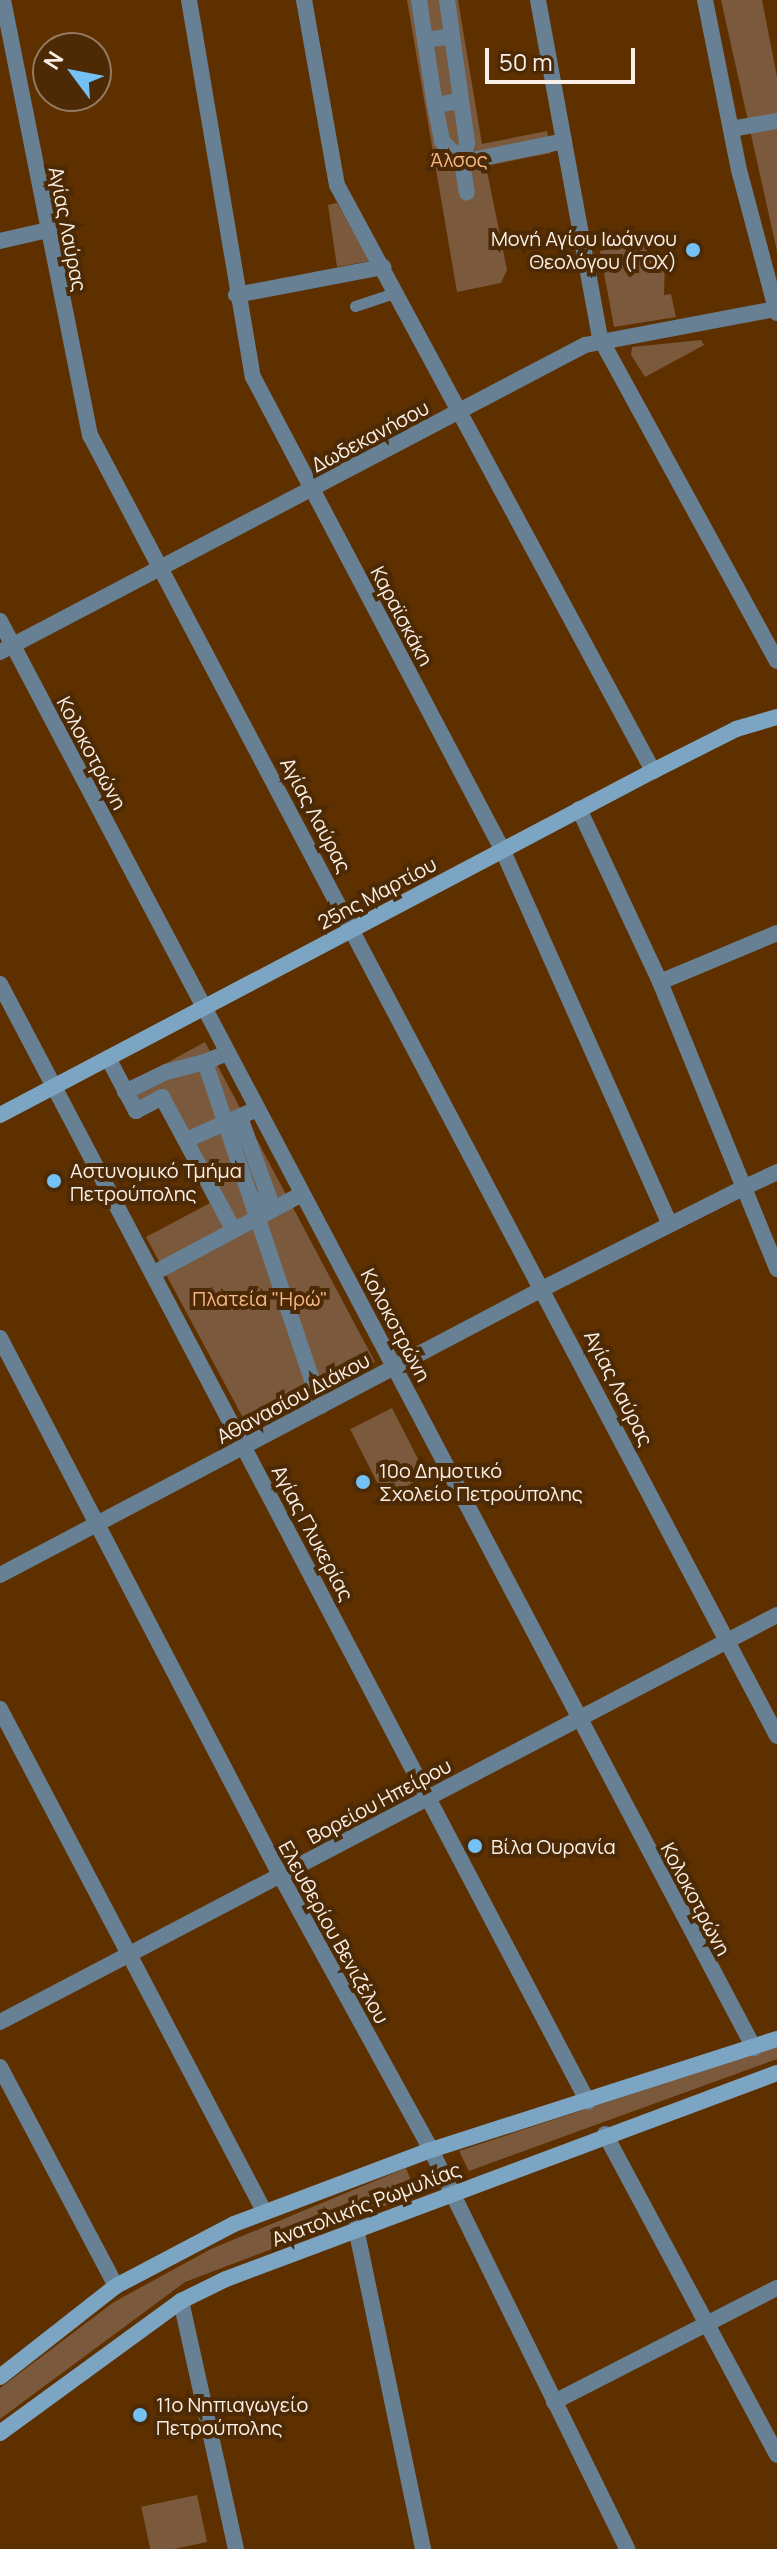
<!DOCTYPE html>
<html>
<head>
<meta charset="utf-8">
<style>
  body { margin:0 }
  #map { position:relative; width:777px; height:2549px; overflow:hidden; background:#5e3000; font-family:Manrope,sans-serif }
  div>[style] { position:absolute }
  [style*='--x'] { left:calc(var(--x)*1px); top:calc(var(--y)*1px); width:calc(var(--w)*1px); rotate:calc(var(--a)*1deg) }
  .green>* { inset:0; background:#7b593c; transform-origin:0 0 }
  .service>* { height:11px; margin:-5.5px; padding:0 5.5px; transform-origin:5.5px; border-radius:5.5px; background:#678093 }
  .pedestrian>* { height:16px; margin:-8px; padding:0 8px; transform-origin:8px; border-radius:8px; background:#678093 }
  .minor>* { height:16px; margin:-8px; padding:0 8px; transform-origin:8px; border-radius:8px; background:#678093 }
  .secondary>* { height:16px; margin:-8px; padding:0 8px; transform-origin:8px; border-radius:8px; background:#7ca5c3 }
  .dots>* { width:22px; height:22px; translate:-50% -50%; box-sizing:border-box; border:4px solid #4d2a06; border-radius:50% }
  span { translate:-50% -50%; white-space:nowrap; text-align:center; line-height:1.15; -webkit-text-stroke:8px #4d2a06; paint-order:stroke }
  .park-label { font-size:20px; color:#f7b886 }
  .street-label { font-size:20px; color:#fbf0e7 }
  .poi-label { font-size:20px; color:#fbf0e7 }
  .right { translate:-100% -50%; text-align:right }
  .left { translate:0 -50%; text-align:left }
  .north { position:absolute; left:32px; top:32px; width:80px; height:80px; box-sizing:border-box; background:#4d2a06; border:2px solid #937960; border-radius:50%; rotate:302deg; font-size:22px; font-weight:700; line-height:32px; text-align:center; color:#fbf0e7 }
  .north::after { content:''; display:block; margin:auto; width:28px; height:36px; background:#73c1f5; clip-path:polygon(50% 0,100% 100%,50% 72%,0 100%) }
  .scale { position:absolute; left:485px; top:48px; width:150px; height:36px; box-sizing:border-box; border:4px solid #fbf0e7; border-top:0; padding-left:10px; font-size:24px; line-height:28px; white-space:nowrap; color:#fbf0e7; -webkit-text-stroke:6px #4d2a06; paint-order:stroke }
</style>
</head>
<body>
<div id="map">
  <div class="green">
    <i style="clip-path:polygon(407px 0,458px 0,482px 144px,547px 131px,551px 153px,486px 166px,507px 270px,501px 283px,457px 292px)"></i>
    <i style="clip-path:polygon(721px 0,762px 0,777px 77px,777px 251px)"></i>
    <i style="clip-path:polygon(337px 203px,370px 261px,337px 267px,328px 205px)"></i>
    <i style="clip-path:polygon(649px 241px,653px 260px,665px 258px,664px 295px,671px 294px,676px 317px,614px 327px,600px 251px)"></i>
    <i style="clip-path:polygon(701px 340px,704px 345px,645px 377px,631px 355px,632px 347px)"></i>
    <i style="clip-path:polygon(205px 1042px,375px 1362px,249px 1429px,146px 1237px,210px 1203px,159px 1104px,133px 1118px,117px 1090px)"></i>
    <i style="left:392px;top:1408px;width:76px;height:47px;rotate:63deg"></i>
    <i style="clip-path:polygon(777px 2046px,777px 2059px,469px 2171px,459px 2151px)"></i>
    <i style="clip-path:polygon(406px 2168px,416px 2194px,185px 2282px,0 2419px,0 2388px,114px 2302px,211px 2249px)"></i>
    <i style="left:197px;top:2495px;width:48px;height:57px;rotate:78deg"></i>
  </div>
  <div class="service">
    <i style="--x:355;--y:306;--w:44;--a:-18.4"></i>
  </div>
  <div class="pedestrian">
    <i style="--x:419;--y:0;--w:40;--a:81.5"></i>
    <i style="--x:425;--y:40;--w:27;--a:-8"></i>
    <i style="--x:447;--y:0;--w:144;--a:82"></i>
    <i style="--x:467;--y:143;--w:20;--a:105"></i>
    <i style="--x:462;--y:162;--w:104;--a:-11.6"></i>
    <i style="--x:425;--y:40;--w:66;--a:81.3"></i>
    <i style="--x:435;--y:105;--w:26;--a:-9"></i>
    <i style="--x:435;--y:105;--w:37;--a:79"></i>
    <i style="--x:442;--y:141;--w:29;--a:46"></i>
    <i style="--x:462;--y:162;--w:31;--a:81"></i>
    <i style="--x:731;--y:129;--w:47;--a:-9.9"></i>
    <i style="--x:236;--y:295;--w:150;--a:-10.8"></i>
    <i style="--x:502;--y:849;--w:411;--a:65.9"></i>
    <i style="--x:227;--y:1053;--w:24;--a:158"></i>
    <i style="--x:205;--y:1062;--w:363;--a:71.4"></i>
    <i style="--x:108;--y:1058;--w:60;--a:62.2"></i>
    <i style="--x:136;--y:1111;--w:30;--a:-28"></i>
    <i style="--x:162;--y:1097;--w:150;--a:61.7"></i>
    <i style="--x:125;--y:1092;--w:46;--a:-26"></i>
    <i style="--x:166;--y:1072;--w:40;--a:-14.4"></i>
    <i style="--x:231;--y:1127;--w:12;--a:-20"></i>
    <i style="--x:242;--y:1123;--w:79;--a:70"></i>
    <i style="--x:269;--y:1197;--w:15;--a:160"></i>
    <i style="--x:186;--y:1140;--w:77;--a:-23.6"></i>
    <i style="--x:154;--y:1273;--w:168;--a:-28.1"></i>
    <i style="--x:544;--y:1288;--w:223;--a:-26.7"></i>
  </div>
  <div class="minor">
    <i style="--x:3;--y:0;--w:444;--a:78.7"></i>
    <i style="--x:90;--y:435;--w:1471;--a:62.16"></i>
    <i style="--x:189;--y:0;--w:382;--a:80.4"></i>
    <i style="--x:253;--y:377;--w:534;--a:62.19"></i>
    <i style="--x:304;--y:0;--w:188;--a:79.9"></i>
    <i style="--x:337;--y:185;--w:666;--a:61.66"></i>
    <i style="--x:538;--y:0;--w:344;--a:79.6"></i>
    <i style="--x:600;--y:338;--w:368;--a:61.3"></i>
    <i style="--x:705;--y:0;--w:173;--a:78.7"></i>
    <i style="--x:739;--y:170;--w:148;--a:75.1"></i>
    <i style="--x:0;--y:241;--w:49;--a:-12.9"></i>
    <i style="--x:0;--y:621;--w:1614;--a:62.15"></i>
    <i style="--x:0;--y:652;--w:661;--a:-27.69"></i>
    <i style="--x:585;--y:345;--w:193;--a:-10.7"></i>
    <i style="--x:579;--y:809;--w:191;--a:64.9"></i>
    <i style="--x:660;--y:982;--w:310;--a:67.8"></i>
    <i style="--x:660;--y:982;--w:127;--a:-22.7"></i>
    <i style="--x:0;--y:984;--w:1263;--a:62.26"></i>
    <i style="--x:743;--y:1188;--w:38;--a:-25"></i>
    <i style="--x:0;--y:1338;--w:606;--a:62.46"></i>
    <i style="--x:280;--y:1875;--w:314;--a:61.2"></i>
    <i style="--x:431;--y:2150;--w:445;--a:63.8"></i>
    <i style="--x:0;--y:1575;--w:615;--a:-27.81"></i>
    <i style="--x:0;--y:1709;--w:567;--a:62.26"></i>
    <i style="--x:0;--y:2022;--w:877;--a:-27.65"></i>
    <i style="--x:0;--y:2067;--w:248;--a:62.1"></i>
    <i style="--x:605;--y:2134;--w:364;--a:61.8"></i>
    <i style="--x:356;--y:2228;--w:328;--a:78.2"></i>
    <i style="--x:181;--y:2301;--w:254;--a:77.5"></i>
    <i style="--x:554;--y:2402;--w:250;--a:-27.1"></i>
  </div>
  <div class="secondary">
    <i style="--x:0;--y:1115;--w:738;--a:-27.78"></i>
    <i style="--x:653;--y:771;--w:93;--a:-26.8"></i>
    <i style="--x:736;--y:729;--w:43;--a:-16.3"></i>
    <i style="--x:0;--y:2377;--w:147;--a:-38.1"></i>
    <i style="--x:116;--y:2286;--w:133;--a:-27.7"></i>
    <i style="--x:234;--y:2224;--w:210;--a:-20.6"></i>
    <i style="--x:431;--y:2150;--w:363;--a:-17.8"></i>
    <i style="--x:0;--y:2433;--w:224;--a:-36.1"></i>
    <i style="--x:181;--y:2301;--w:50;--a:-26.1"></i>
    <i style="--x:226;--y:2279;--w:588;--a:-20.5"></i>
  </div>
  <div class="dots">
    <i style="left:693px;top:250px;background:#73c1f5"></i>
    <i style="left:54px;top:1181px;background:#73c1f5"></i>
    <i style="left:363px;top:1482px;background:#73c1f5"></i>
    <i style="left:475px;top:1846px;background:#73c1f5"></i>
    <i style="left:140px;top:2415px;background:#73c1f5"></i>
  </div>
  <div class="park-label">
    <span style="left:459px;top:159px">Άλσος</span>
    <span style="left:260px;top:1298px">Πλατεία "Ηρώ"</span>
  </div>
  <div class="street-label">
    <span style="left:68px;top:229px;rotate:79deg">Αγίας Λαύρας</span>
    <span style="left:370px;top:436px;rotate:-28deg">Δωδεκανήσου</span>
    <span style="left:402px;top:616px;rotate:62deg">Καραϊσκάκη</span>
    <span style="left:92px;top:753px;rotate:62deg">Κολοκοτρώνη</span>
    <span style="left:316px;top:815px;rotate:62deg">Αγίας Λαύρας</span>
    <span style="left:377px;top:893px;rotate:-28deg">25ης Μαρτίου</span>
    <span style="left:396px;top:1325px;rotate:62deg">Κολοκοτρώνη</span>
    <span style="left:619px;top:1388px;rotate:63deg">Αγίας Λαύρας</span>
    <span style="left:293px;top:1398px;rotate:-28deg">Αθανασίου Διάκου</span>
    <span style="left:313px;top:1533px;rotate:62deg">Αγίας Γλυκερίας</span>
    <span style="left:379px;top:1801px;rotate:-28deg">Βορείου Ηπείρου</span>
    <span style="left:696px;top:1899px;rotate:62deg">Κολοκοτρώνη</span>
    <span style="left:334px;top:1932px;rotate:61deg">Ελευθερίου Βενιζέλου</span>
    <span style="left:366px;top:2204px;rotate:-21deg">Ανατολικής Ρωμυλίας</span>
  </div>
  <div class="poi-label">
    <span class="right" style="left:677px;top:250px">Μονή Αγίου Ιωάννου<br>Θεολόγου (ΓΟΧ)</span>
    <span class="left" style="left:70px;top:1182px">Αστυνομικό Τμήμα<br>Πετρούπολης</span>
    <span class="left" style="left:379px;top:1482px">10ο Δημοτικό<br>Σχολείο Πετρούπολης</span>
    <span class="left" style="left:491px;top:1846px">Βίλα Ουρανία</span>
    <span class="left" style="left:156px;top:2416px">11ο Νηπιαγωγείο<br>Πετρούπολης</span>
  </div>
  <div class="north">N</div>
  <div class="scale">50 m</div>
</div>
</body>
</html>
